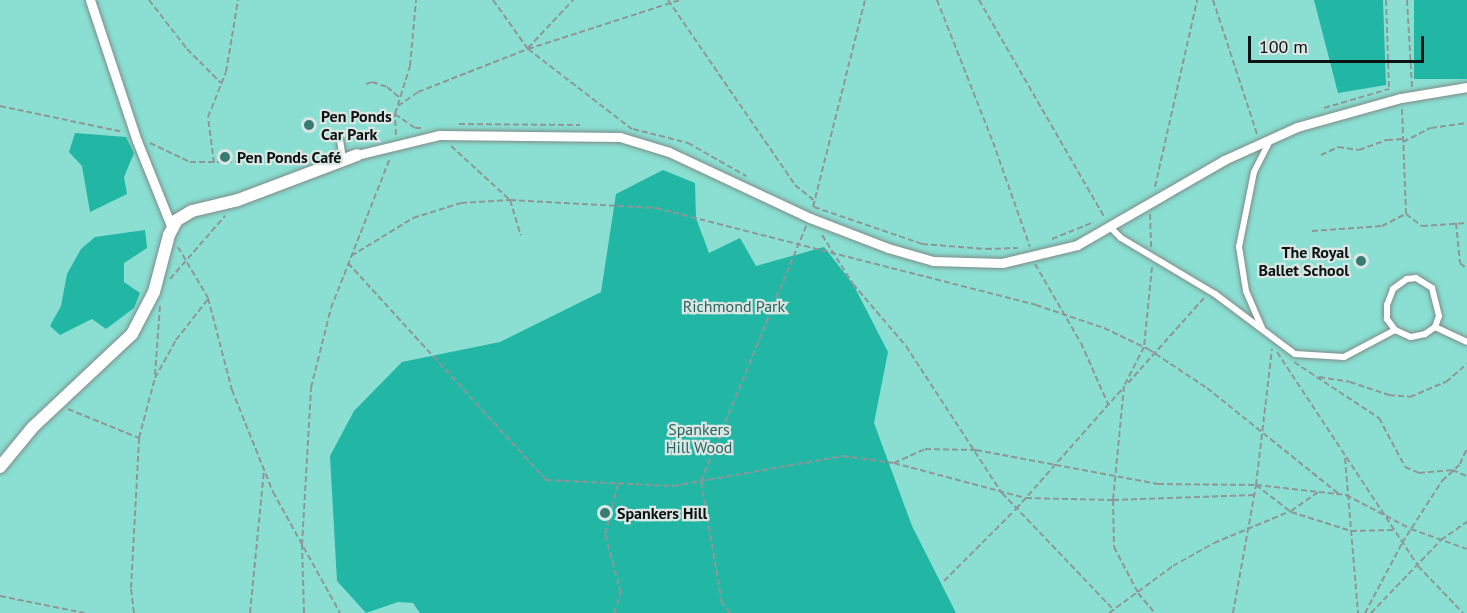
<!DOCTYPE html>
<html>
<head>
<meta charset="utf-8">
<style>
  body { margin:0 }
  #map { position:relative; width:1467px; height:613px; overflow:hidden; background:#d9e7e4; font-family:"PT Sans",sans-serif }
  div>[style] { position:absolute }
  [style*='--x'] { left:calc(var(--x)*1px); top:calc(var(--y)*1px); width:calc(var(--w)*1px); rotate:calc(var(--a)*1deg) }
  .green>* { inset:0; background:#8adfd2; transform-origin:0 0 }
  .forest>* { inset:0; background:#22b6a5; transform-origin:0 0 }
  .path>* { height:2px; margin-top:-1px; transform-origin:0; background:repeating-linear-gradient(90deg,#8d9896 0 6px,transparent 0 9px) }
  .roads { filter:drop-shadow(0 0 2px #7e8b88) drop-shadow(0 0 2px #7e8b88) }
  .service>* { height:6px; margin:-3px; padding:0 3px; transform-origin:3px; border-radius:3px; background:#fff }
  .pedestrian>* { height:9px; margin:-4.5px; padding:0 4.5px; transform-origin:4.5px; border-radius:4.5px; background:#fff }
  .minor>* { height:12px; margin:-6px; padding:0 6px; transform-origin:6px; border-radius:6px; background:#fff }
  .dots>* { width:16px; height:16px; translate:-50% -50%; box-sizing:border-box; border:3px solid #d9e7e4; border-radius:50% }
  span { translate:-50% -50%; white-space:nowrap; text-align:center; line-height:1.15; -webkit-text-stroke:4.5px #d9e7e4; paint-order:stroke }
  .poi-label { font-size:16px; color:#0e1212; font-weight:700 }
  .left { translate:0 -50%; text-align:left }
  .right { translate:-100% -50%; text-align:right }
  .park-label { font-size:16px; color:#2c635b }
  .scale { position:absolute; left:1248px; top:36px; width:176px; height:27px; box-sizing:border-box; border:3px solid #0e1212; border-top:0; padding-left:8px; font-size:18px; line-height:21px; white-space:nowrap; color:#0e1212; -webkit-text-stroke:4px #d9e7e4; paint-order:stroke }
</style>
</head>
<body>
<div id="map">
  <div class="green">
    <i style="left:0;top:0;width:1467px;height:613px"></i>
  </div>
  <div class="forest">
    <i style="clip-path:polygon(1314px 0,1383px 0,1386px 85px,1338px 93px)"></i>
    <i style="left:1414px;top:0;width:53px;height:79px"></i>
    <i style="clip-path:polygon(75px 133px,126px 137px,134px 153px,124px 177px,127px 194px,90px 212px,82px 166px,69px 152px)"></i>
    <i style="clip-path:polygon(663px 170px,695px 183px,696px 218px,709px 253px,740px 238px,756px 266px,824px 247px,853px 284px,888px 352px,874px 423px,912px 526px,956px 613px,420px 613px,413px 603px,398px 602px,366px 613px,337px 581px,330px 456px,354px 411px,402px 362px,500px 342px,601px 292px,616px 194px)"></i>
    <i style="clip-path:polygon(145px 230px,147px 248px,124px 263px,124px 282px,140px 293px,134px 308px,106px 329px,92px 319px,60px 335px,50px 326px,61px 306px,67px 274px,81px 249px,95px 237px)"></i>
  </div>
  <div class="path">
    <i style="--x:149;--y:0;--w:62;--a:52.2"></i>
    <i style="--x:187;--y:49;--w:48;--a:45"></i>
    <i style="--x:493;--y:0;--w:60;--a:54.5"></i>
    <i style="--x:528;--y:49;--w:131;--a:37.6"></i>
    <i style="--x:668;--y:0;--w:224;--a:55.5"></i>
    <i style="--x:795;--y:185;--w:26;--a:39"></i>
    <i style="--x:937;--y:0;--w:153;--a:68.5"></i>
    <i style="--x:993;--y:142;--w:111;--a:70.6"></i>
    <i style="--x:979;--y:0;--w:252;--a:60"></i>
    <i style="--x:1213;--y:0;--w:141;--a:71.8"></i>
    <i style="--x:1386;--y:0;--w:90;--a:88.1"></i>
    <i style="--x:1407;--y:0;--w:87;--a:86.7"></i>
    <i style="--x:528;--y:48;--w:66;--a:-46.8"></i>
    <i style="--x:366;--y:84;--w:6;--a:-18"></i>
    <i style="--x:372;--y:82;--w:16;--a:18"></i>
    <i style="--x:387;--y:87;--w:16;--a:40"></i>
    <i style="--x:0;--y:106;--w:126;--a:11.9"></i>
    <i style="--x:398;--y:106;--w:24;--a:-35"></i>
    <i style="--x:418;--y:92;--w:118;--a:-21.4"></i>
    <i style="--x:528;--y:49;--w:160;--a:-17.9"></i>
    <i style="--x:1324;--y:108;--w:68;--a:-16.3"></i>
    <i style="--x:1402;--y:109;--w:105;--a:87.8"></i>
    <i style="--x:372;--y:114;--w:23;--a:0"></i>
    <i style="--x:395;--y:114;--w:24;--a:35"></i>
    <i style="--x:415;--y:128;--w:6;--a:0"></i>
    <i style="--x:459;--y:124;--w:121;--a:0.5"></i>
    <i style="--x:633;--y:129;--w:57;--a:14.3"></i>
    <i style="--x:688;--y:143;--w:67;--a:29.6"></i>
    <i style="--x:396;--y:135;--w:21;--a:-93"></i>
    <i style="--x:395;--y:114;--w:50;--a:-72.6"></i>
    <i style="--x:410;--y:66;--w:66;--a:-84.8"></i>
    <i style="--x:1403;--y:142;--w:31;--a:-27"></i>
    <i style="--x:1431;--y:128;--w:36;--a:-8"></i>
    <i style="--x:150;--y:143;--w:44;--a:25.4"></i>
    <i style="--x:190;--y:162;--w:54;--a:0"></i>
    <i style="--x:451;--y:146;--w:80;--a:42.5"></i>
    <i style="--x:510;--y:200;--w:37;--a:73"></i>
    <i style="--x:1321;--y:155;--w:19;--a:-25"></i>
    <i style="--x:1338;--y:147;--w:21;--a:8"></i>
    <i style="--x:1359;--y:150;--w:30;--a:-20"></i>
    <i style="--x:1387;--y:140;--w:16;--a:-4"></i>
    <i style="--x:214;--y:163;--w:46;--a:-97.4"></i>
    <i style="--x:208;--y:117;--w:48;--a:-68.2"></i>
    <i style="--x:226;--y:72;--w:73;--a:-80.5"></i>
    <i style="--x:1155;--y:187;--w:192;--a:-77.3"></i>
    <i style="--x:813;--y:207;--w:213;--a:-75.9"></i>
    <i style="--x:814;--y:207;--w:114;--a:18.9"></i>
    <i style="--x:922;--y:244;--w:64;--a:4.5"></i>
    <i style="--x:986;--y:249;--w:32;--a:-2"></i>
    <i style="--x:1150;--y:214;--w:33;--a:88"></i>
    <i style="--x:1456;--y:223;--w:40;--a:84.3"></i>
    <i style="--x:1460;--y:263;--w:9;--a:41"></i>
    <i style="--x:1312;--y:231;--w:70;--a:-4.1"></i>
    <i style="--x:1382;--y:226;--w:27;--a:-27"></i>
    <i style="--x:1406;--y:214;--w:20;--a:37"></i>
    <i style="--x:1422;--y:226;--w:45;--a:-3.8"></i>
    <i style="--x:822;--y:235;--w:58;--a:57.7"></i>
    <i style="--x:853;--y:284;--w:82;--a:49.5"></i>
    <i style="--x:906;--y:346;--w:176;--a:56.9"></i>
    <i style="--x:1002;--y:493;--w:162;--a:46.3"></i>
    <i style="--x:1052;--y:239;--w:45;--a:-22"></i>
    <i style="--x:178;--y:247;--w:59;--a:59.5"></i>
    <i style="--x:208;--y:298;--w:95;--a:75.4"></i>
    <i style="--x:232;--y:390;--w:110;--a:68.1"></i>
    <i style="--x:273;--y:492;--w:138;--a:61"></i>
    <i style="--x:351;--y:256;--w:73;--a:-31.5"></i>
    <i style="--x:413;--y:218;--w:50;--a:-17.4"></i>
    <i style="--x:461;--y:203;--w:49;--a:-3.5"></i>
    <i style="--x:510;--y:200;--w:146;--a:3.1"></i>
    <i style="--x:656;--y:208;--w:392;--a:14.3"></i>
    <i style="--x:1036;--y:305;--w:72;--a:18.7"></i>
    <i style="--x:1104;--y:328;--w:49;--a:25.5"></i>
    <i style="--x:1148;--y:349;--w:71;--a:33.5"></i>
    <i style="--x:1207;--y:388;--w:171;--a:38.8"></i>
    <i style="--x:348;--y:263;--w:294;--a:47.6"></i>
    <i style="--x:546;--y:480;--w:127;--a:2.7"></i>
    <i style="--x:673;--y:486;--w:173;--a:-10"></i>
    <i style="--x:843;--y:456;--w:51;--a:7.8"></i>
    <i style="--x:894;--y:463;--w:137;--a:14.9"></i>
    <i style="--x:1026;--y:498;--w:87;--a:1.3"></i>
    <i style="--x:1113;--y:500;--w:141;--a:-2"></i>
    <i style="--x:1035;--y:264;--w:91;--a:59.8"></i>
    <i style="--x:1081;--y:343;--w:67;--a:66.1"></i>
    <i style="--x:1152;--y:267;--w:80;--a:95.7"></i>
    <i style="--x:1144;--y:347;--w:44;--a:117.1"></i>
    <i style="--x:1124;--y:386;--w:115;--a:95.5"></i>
    <i style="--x:1113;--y:500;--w:47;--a:88.8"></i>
    <i style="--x:1114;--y:547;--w:52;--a:62.4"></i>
    <i style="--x:1138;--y:593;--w:26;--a:50"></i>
    <i style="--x:170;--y:279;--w:84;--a:-48.9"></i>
    <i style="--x:1277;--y:352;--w:256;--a:56.6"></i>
    <i style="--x:1418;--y:566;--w:65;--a:46.2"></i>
    <i style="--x:1294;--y:362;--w:102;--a:33.4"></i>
    <i style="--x:1379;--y:418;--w:55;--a:62"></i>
    <i style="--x:1405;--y:467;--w:15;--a:23"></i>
    <i style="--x:1419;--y:473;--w:33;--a:-5"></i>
    <i style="--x:1452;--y:470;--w:16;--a:22"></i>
    <i style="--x:155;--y:375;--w:69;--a:-85.9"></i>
    <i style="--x:1319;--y:377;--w:31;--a:9"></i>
    <i style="--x:1350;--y:382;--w:41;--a:18.4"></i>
    <i style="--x:1389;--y:395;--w:21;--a:5"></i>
    <i style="--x:1410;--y:397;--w:39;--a:-23"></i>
    <i style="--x:1446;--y:382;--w:28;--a:-41"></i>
    <i style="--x:1128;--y:383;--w:114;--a:-48.2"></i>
    <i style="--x:68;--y:409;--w:77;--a:22.2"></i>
    <i style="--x:1345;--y:458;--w:156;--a:85.2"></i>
    <i style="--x:894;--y:463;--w:34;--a:-24"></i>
    <i style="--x:925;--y:449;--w:51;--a:1.1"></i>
    <i style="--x:976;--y:450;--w:185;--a:10.6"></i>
    <i style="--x:1158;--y:484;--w:98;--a:0.6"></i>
    <i style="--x:1256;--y:485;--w:91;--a:6.3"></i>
    <i style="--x:1346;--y:495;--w:73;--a:27.6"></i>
    <i style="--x:1411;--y:529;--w:59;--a:19.7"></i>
    <i style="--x:1256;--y:485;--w:44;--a:37.6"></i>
    <i style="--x:1291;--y:512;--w:63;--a:17.6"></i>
    <i style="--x:1351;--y:531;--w:43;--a:-1.3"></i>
    <i style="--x:944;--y:581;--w:102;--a:-45"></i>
    <i style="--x:1016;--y:509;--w:163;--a:-48.5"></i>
    <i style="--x:0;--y:596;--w:86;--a:11.4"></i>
    <i style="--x:134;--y:613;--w:25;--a:-97"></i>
    <i style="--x:131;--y:588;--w:150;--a:-86.9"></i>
    <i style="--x:139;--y:438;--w:62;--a:-75.1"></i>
    <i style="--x:155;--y:378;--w:43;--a:-61.1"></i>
    <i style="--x:176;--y:340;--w:52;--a:-52"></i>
    <i style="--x:250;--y:613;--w:145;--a:-84.4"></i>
    <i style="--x:304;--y:613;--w:68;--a:-91.7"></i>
    <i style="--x:302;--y:545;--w:157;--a:-86.7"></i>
    <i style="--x:311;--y:388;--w:82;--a:-76"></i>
    <i style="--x:331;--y:308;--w:161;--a:-68.5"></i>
    <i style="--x:614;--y:613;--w:21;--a:-71"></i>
    <i style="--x:621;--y:593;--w:61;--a:-105.2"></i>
    <i style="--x:605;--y:534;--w:52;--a:-75.4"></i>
    <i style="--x:730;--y:613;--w:13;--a:-129"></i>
    <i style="--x:722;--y:603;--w:124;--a:-99.8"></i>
    <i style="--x:701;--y:481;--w:276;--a:-67.6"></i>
    <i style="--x:1109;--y:613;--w:79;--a:-36.3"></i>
    <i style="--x:1173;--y:566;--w:47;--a:-29.3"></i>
    <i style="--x:1214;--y:543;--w:83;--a:-22.6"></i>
    <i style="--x:1291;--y:511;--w:33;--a:-35"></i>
    <i style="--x:1233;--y:613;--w:130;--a:-79.8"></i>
    <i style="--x:1256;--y:485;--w:137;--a:-83.3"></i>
    <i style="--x:1365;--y:613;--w:79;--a:-62.1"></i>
    <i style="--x:1402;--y:543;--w:74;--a:-57.2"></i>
    <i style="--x:1442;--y:481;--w:25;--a:-43"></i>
    <i style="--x:1460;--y:464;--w:17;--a:-66"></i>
    <i style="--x:1371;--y:613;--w:101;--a:-46.2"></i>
    <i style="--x:1441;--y:540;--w:32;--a:-35"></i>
  </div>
  <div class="roads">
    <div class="service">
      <i style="--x:340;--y:140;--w:18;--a:81"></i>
      <i style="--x:1111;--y:228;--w:14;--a:45"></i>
      <i style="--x:1121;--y:238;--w:109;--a:30.8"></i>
      <i style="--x:1215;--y:294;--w:100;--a:36.9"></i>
      <i style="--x:1295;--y:354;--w:49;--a:3.5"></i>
      <i style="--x:1344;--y:357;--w:58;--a:-27.9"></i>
      <i style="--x:1395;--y:330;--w:17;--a:24"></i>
      <i style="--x:1411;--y:337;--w:14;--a:-12"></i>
      <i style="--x:1425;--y:334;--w:12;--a:-35"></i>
      <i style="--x:1435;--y:327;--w:35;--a:25"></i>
      <i style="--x:1262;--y:328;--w:40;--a:-113.4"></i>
      <i style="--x:1246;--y:291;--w:45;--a:-99"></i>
      <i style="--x:1239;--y:247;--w:76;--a:-78.7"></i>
      <i style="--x:1254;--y:172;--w:38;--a:-63"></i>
      <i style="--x:1395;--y:330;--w:14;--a:-126"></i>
      <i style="--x:1387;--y:319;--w:14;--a:-90"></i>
      <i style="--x:1387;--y:305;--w:17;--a:-69"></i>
      <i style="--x:1393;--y:289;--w:17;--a:-36"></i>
      <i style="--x:1407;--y:279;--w:9;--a:-6"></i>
      <i style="--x:1416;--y:278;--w:19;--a:32"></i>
      <i style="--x:1432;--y:288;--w:29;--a:76"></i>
      <i style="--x:1439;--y:316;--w:12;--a:110"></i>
    </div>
    <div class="pedestrian">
      <i style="--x:90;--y:0;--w:149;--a:71.6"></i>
      <i style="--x:137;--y:141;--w:94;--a:68.1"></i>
      <i style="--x:357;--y:155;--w:84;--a:-13.7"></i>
      <i style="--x:439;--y:135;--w:181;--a:0.6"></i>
      <i style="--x:620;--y:137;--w:51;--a:17"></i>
      <i style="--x:669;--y:152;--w:156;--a:25.1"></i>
      <i style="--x:810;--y:218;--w:84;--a:21"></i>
      <i style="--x:888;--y:248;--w:47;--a:16.1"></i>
      <i style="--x:933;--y:261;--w:69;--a:1.7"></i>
      <i style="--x:1002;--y:263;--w:77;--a:-13.5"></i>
      <i style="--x:1077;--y:245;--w:170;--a:-30"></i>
      <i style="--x:1224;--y:160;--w:80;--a:-24.3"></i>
      <i style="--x:1297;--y:127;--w:108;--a:-15.6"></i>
      <i style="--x:1401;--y:98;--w:67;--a:-9.5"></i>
    </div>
    <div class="minor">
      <i style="--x:0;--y:467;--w:52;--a:-50.5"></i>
      <i style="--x:33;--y:427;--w:136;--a:-43.2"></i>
      <i style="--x:132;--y:334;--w:47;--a:-62.4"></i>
      <i style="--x:154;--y:292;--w:59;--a:-75.3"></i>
      <i style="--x:169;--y:235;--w:17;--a:-62"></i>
      <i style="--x:177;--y:220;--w:17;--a:-31"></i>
      <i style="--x:192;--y:211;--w:47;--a:-13.4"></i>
      <i style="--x:238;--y:200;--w:127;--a:-20.7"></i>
    </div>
  </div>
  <div class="dots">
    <i style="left:309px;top:125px;background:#367c72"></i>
    <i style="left:225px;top:157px;background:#367c72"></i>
    <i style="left:1361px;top:261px;background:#367c72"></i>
    <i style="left:605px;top:513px;background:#367c72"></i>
  </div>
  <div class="poi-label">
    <span class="left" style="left:321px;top:125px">Pen Ponds<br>Car Park</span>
    <span class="left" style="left:237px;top:157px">Pen Ponds Café</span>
    <span class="right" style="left:1349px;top:261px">The Royal<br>Ballet School</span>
    <span class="left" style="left:617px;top:513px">Spankers Hill</span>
  </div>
  <div class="park-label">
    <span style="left:734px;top:306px">Richmond Park</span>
    <span style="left:699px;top:438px">Spankers<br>Hill Wood</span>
  </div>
  <div class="scale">100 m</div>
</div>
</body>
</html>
